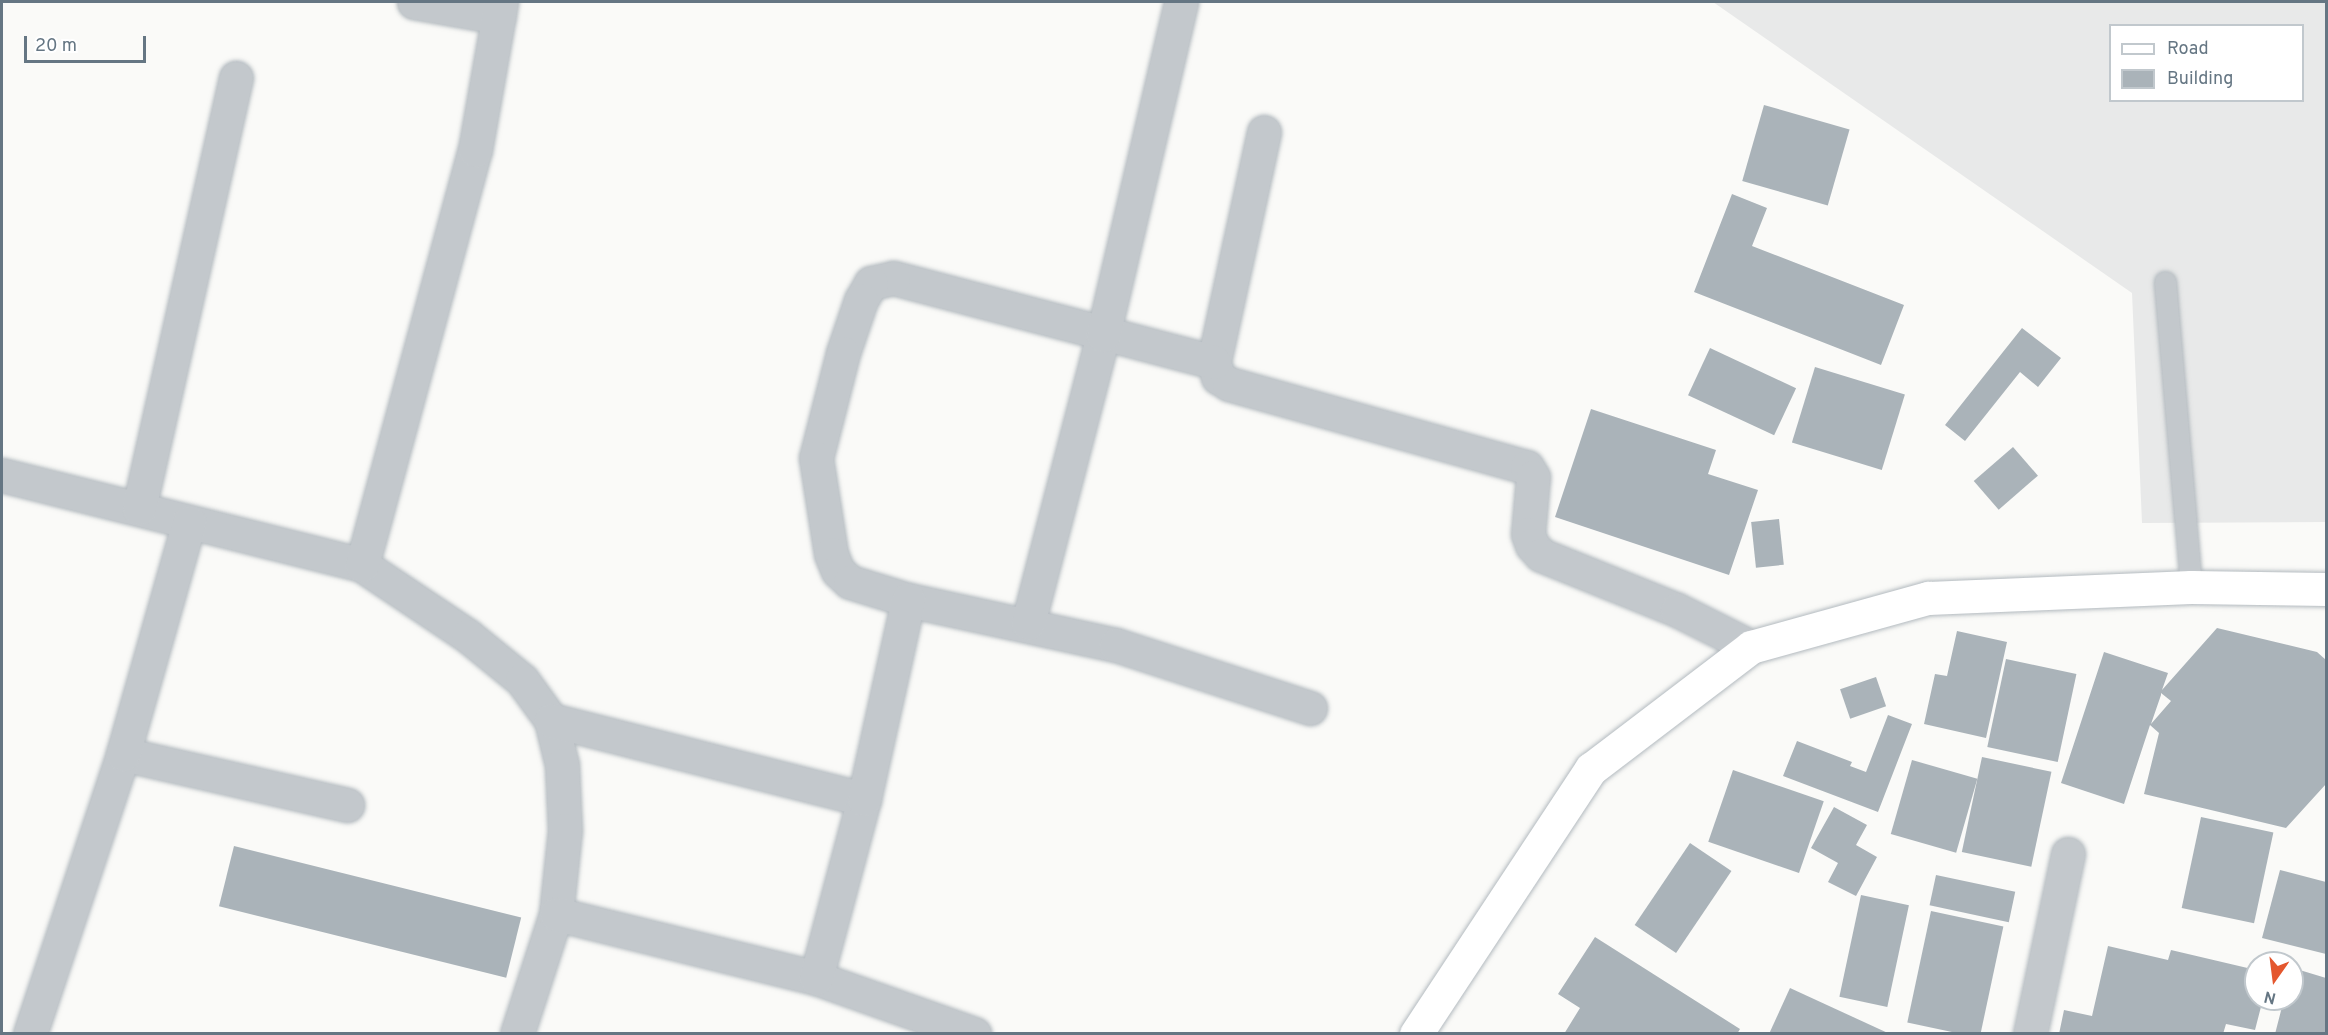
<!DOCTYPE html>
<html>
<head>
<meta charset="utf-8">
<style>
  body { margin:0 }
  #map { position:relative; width:2328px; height:1035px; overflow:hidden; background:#fafaf8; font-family:Overpass,sans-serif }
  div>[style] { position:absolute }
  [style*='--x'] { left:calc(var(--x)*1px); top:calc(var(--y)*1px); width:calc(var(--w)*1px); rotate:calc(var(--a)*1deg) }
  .built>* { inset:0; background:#e8e9e9 }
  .building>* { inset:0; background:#aab3b9; transform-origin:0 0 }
  .roads { filter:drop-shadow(0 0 2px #b3babf) drop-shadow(0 0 2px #b3babf) }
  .lane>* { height:21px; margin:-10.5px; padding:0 10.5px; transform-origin:10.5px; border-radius:10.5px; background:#c3c8cc }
  .street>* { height:33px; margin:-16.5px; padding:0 16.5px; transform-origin:16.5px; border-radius:16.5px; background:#c3c8cc }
  .secondary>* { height:33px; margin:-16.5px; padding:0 16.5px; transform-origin:16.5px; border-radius:16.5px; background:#fff }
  span { translate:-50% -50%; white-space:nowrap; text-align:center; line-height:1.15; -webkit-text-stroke:6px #fff; paint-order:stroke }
  .frame { position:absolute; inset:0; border:3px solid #657683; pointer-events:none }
  .legend { position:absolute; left:2109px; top:24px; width:195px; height:78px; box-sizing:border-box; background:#fff; border:2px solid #c1c8cd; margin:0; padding:8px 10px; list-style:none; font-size:18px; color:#657683 }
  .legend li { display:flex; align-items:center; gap:12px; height:30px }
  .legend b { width:30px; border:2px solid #c1c8cd }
  .north { position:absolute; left:2244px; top:951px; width:60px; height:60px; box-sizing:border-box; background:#fff; border:2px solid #c1c8cd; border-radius:50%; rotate:194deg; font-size:16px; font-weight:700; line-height:24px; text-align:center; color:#657683 }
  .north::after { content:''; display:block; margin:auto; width:21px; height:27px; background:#e4572e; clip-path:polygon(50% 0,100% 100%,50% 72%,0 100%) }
  .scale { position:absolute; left:24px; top:36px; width:122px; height:27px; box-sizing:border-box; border:3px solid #657683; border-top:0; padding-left:8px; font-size:18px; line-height:21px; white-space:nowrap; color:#657683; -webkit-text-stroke:4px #fff; paint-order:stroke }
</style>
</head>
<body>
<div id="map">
  <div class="built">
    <i style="clip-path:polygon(evenodd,1713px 2px,2326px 2px,2326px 522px,2142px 523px,2132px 293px,1713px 2px,2110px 26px,2302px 26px,2302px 100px,2110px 100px,2110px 26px)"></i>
  </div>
  <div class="building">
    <i style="left:1764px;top:105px;width:89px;height:79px;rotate:16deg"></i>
    <i style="clip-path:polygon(1732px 194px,1767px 208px,1752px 246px,1904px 305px,1881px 365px,1694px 292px)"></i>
    <i style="clip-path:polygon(2022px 328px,2061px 358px,2038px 387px,2020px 372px,1965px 441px,1945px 425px)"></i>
    <i style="left:1710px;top:348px;width:95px;height:52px;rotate:25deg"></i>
    <i style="left:1815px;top:367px;width:94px;height:79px;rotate:17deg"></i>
    <i style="clip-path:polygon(1591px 409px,1716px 450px,1708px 474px,1758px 490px,1729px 575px,1555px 517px)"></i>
    <i style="left:2013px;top:447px;width:38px;height:52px;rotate:49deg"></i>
    <i style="left:1779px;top:519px;width:46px;height:28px;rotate:84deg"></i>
    <i style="clip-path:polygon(evenodd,2217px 628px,2317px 652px,2326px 660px,2326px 784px,2286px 828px,2144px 794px,2159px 733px,2150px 725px,2124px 804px,2061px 783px,2104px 652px,2168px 673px,2162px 690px,2217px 628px,2161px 693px,2171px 701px,2151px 724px,2161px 695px,2161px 693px)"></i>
    <i style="clip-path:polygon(1957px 631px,2007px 642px,1986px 738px,1924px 724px,1935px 674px,1947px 676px)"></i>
    <i style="left:2006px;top:659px;width:72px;height:90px;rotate:12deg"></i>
    <i style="left:1876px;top:677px;width:31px;height:38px;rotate:71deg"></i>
    <i style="clip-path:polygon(1888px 715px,1912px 724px,1878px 812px,1783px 776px,1797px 741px,1852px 762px,1850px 766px,1866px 772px)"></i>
    <i style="left:1982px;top:757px;width:71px;height:97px;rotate:12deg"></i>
    <i style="left:1912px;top:760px;width:68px;height:77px;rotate:16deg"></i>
    <i style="left:1733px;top:770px;width:96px;height:76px;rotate:19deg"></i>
    <i style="clip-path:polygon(1834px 807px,1867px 825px,1856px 845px,1877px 857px,1856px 896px,1828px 882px,1838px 863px,1811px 848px)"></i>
    <i style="left:2201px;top:817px;width:74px;height:93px;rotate:12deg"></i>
    <i style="left:1690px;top:843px;width:50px;height:99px;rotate:34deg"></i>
    <i style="left:234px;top:846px;width:296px;height:62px;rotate:14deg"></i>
    <i style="clip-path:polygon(2280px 870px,2326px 882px,2326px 954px,2262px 938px)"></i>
    <i style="left:1936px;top:875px;width:81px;height:31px;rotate:12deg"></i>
    <i style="left:1861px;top:895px;width:49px;height:104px;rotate:12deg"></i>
    <i style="left:1931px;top:911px;width:74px;height:114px;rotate:12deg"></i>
    <i style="clip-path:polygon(1595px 937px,1740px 1029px,1737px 1034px,1564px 1034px,1580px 1008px,1558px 994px)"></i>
    <i style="clip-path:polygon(2108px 946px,2168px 960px,2171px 950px,2256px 970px,2256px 999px,2263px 999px,2255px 1030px,2226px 1024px,2223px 1034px,2059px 1034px,2064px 1010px,2092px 1016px)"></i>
    <i style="clip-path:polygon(2293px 968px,2326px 978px,2326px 1034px,2275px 1034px,2284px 999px,2292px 999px)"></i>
    <i style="clip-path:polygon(1790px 988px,1890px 1034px,1769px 1034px)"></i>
  </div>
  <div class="roads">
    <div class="lane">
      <i style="--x:2165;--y:282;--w:306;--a:85.1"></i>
    </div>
    <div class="street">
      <i style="--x:414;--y:2;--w:86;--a:10"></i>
      <i style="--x:1264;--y:132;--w:235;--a:102.3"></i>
      <i style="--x:1214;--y:362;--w:16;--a:75"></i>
      <i style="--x:1218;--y:377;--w:13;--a:32"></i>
      <i style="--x:1229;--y:384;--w:309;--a:15.6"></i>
      <i style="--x:1527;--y:467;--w:12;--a:59"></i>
      <i style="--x:1533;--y:477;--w:57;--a:95"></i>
      <i style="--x:1528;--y:534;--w:12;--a:70"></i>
      <i style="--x:1532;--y:545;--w:13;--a:48"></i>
      <i style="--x:1541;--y:555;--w:147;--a:22"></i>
      <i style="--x:1677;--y:610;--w:83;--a:26.6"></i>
      <i style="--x:1214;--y:362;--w:332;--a:-165.3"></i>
      <i style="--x:893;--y:278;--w:23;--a:167"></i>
      <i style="--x:871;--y:283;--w:20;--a:120"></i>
      <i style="--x:861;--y:300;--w:56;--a:108.8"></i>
      <i style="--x:843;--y:353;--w:108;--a:104.4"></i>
      <i style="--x:816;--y:458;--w:97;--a:81.1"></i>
      <i style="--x:831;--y:554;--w:18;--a:68"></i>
      <i style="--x:838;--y:571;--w:16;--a:43"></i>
      <i style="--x:850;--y:582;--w:61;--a:17.2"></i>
      <i style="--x:908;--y:600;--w:213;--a:12.2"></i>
      <i style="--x:1116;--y:645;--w:204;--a:18"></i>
      <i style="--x:2;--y:475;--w:371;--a:14"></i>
      <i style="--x:362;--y:565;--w:128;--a:33.8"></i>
      <i style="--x:468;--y:636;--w:70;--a:39.2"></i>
      <i style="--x:522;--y:680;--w:49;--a:54.1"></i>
      <i style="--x:551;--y:720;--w:46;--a:76.3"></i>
      <i style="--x:562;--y:765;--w:65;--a:87.4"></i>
      <i style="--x:565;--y:830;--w:84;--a:96.1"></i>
      <i style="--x:556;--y:914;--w:126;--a:108"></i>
      <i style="--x:139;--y:508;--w:441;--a:-77.3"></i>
      <i style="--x:362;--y:565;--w:430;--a:-74.8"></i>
      <i style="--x:475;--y:150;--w:150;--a:-80"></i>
      <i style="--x:1028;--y:623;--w:298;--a:-75.4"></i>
      <i style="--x:1103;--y:335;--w:342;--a:-76.8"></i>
      <i style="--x:551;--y:720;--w:323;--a:14.2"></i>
      <i style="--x:123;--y:754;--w:230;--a:12.8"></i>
      <i style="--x:556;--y:914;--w:268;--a:13.8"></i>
      <i style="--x:816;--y:978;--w:168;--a:19.5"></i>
      <i style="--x:816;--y:978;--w:185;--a:-75"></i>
      <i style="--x:864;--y:799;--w:204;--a:-77.5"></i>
      <i style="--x:30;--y:1034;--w:295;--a:-71.6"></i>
      <i style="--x:123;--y:754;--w:241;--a:-74.1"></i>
      <i style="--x:2030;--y:1034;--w:184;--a:-78.1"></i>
    </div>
    <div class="secondary">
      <i style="--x:1416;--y:1034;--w:318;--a:-56.6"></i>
      <i style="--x:1591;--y:769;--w:201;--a:-37.3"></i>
      <i style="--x:1751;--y:647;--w:184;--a:-15.5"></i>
      <i style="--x:1928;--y:598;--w:263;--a:-2.4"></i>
      <i style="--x:2191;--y:587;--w:135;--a:0.8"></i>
    </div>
  </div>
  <div class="frame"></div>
  <ul class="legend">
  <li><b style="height:8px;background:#fff"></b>Road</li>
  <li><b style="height:16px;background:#aab3b9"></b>Building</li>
  </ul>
  <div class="north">N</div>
  <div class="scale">20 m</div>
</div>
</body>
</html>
